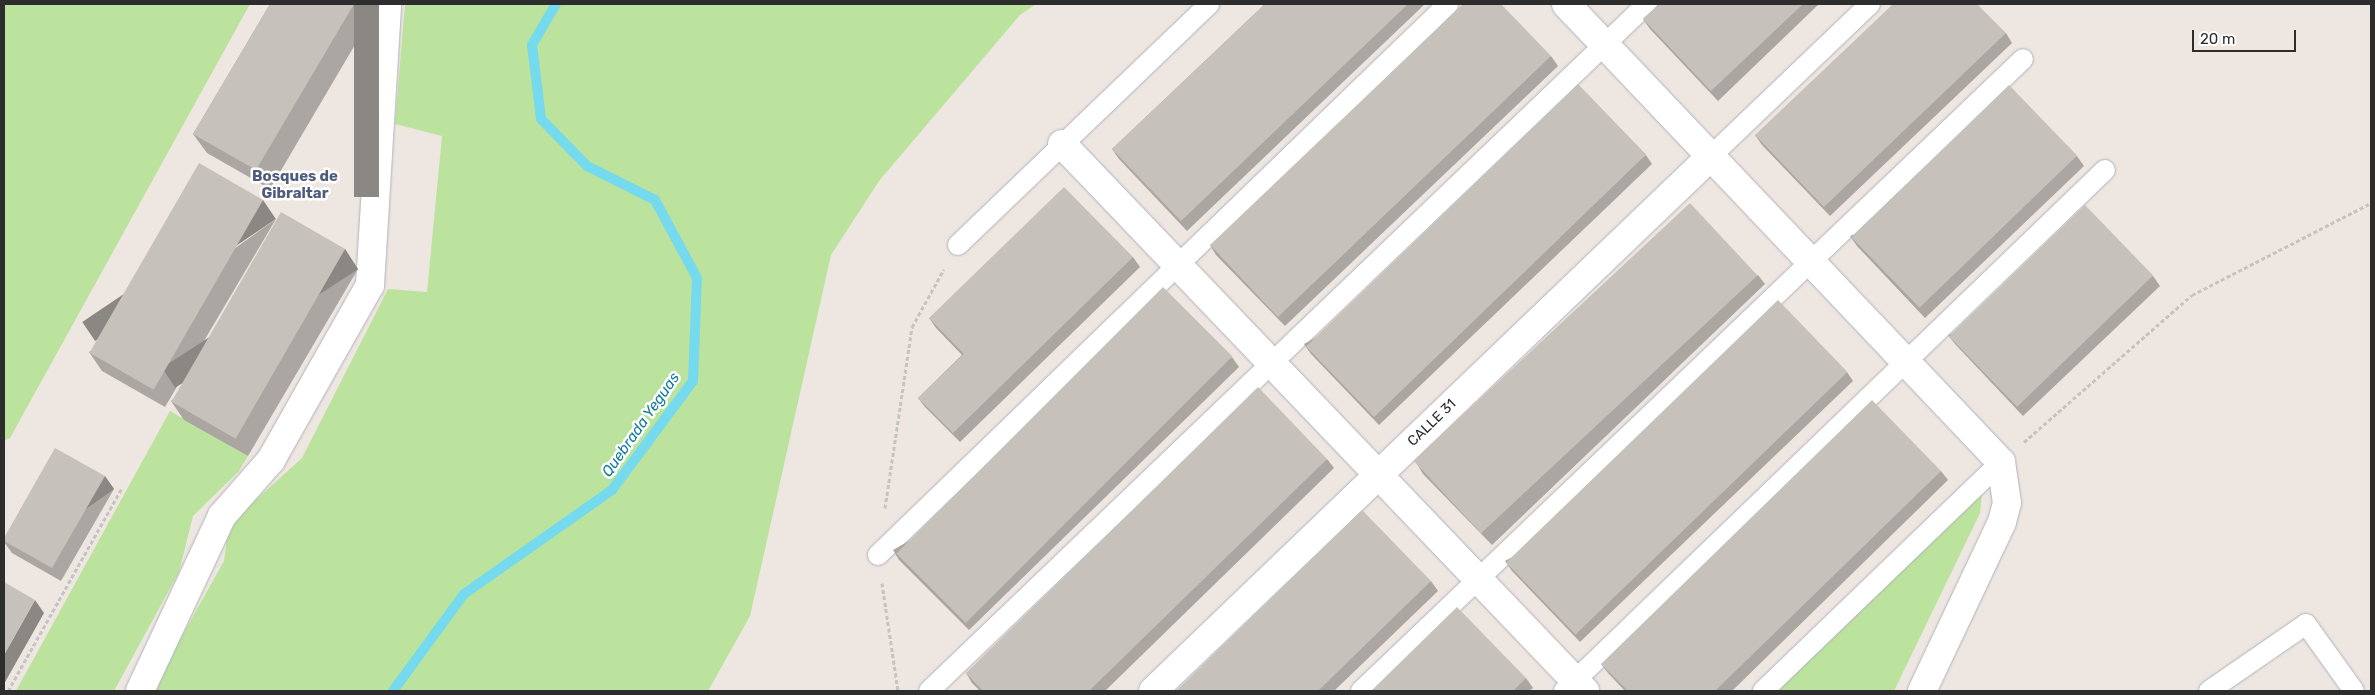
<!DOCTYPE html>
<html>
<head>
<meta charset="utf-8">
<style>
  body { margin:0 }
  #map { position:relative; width:2375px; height:695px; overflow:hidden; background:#eee6e0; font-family:Rubik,sans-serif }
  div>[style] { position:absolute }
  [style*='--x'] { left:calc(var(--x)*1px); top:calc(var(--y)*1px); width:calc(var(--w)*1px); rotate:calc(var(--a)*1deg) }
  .green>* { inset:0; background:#bce39d }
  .stream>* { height:10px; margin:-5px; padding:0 5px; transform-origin:5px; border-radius:5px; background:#75daed }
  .path>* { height:3px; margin-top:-1.5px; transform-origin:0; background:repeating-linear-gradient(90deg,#c4c4c4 0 4px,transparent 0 6.5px) }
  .roads { filter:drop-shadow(0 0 1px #b0b3bd) drop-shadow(0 0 1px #b0b3bd) }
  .lane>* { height:20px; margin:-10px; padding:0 10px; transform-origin:10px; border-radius:10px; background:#fff }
  .street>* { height:28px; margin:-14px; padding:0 14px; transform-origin:14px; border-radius:14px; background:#fff }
  .wall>* { inset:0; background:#aba6a1 }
  .shaded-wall>* { inset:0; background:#8b8783; transform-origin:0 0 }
  .building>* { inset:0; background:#c7c1bb; transform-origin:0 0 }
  span { translate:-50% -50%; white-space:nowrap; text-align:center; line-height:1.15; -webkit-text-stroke:5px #fff; paint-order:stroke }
  .street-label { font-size:14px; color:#2d2d2d }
  .neighbourhood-label { font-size:15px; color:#4d5b7d; font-weight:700 }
  .water-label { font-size:15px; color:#107c9d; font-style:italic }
  .frame { position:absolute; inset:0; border:5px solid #2d2d2d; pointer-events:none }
  .scale { position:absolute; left:2192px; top:30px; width:104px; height:22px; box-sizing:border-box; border:2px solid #2d2d2d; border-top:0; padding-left:6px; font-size:15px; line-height:18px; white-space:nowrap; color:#2d2d2d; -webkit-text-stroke:4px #fff; paint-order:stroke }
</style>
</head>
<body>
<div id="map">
  <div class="green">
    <i style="clip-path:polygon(4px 4px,250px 4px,10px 438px,4px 441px)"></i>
    <i style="clip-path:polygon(405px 4px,1036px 4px,1020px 15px,879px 181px,831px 255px,750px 616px,708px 691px,151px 691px,224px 561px,229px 524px,302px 458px,388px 289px,427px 292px,442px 136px,395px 124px)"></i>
    <i style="clip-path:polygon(170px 411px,248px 456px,239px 471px,193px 516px,179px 572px,114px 691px,16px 691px)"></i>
    <i style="clip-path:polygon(1982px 493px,1980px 513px,1894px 691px,1778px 691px)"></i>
  </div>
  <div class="stream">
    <i style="--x:393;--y:691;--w:120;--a:-53.8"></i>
    <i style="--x:464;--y:594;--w:181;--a:-35.1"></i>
    <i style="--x:612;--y:490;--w:136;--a:-53.4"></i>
    <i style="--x:693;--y:381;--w:103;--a:-87.8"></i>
    <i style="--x:697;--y:278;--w:89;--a:-118.3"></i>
    <i style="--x:655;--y:200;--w:76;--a:-153.4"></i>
    <i style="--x:587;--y:166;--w:66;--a:-134.4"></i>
    <i style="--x:541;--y:119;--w:75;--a:-96.9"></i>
    <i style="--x:532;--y:45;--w:48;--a:-59.7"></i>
  </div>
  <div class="path">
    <i style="--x:2024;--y:442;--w:223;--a:-41.2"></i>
    <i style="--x:2192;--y:295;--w:201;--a:-27.2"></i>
    <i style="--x:885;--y:508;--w:183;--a:-81.5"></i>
    <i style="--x:912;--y:327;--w:66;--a:-61.1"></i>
    <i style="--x:882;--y:583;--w:109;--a:81.6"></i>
    <i style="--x:8;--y:691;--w:233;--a:-60.7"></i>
  </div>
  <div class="roads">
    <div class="lane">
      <i style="--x:1711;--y:156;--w:220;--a:-43.7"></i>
      <i style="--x:958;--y:245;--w:348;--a:-43.8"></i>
      <i style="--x:878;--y:555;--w:793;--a:-44.03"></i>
      <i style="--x:929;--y:691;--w:994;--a:-43.74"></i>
      <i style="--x:1361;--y:691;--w:915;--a:-43.67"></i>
      <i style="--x:1564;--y:691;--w:751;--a:-43.92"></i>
      <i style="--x:1763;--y:691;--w:330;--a:-43.9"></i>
      <i style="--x:2209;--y:691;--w:118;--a:-34.6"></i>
      <i style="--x:2306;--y:624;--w:82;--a:54.4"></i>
    </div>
    <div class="street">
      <i style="--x:1566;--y:4;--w:632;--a:46.48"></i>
      <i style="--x:2001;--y:462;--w:41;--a:81.7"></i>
      <i style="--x:2007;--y:503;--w:20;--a:105"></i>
      <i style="--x:2002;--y:522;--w:187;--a:115.3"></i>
      <i style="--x:1062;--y:144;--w:757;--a:46.28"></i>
      <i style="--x:140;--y:691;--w:193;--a:-64.9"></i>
      <i style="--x:222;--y:516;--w:74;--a:-48.8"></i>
      <i style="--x:271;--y:460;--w:201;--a:-60.5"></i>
      <i style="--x:370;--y:285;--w:282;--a:-86.5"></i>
      <i style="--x:1153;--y:691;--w:773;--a:-43.79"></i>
    </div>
  </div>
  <div class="wall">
    <i style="clip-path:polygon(270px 4px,379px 4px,270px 189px,207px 153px,193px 134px)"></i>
    <i style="clip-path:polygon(1265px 4px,1425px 4px,1187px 231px,1119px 159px,1112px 149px)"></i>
    <i style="clip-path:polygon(1659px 4px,1819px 4px,1718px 101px,1650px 29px,1643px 19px)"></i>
    <i style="clip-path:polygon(2006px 33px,2012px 43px,1830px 216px,1762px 145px,1755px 135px)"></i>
    <i style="clip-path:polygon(1551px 56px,1558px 66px,1285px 326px,1216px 255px,1210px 245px)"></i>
    <i style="clip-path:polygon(1646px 155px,1652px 164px,1379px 425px,1311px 354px,1304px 344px)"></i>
    <i style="clip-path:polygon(2077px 156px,2084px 166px,1925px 318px,1857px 246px,1850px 236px)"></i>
    <i style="clip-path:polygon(276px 219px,165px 407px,102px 371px,89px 352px)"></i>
    <i style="clip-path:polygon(345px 249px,358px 269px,248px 456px,184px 420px,171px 401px)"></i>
    <i style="clip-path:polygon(1133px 257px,1140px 267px,960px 442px,925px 407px,918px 398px,962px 355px,936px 328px,929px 318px)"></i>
    <i style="clip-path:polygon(1758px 275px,1765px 284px,1492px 545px,1423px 474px,1417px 464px)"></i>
    <i style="clip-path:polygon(2153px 276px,2160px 286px,2023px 416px,1955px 344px,1948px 335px)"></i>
    <i style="clip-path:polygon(1232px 357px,1239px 367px,969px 630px,899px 560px,893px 550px)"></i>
    <i style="clip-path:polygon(1847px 372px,1853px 381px,1580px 642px,1512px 571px,1505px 561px)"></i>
    <i style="clip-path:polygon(1327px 459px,1334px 468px,1105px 691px,980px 691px,972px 683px,966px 673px)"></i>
    <i style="clip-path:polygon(1941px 471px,1948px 480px,1732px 691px,1625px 691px,1608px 673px,1601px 664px)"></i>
    <i style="clip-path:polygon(114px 489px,61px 581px,12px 553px,4px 542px,4px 538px)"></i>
    <i style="clip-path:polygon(1431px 581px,1438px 591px,1334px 691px,1176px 691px)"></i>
    <i style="clip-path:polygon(1526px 678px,1533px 688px,1529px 691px,1371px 691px)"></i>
  </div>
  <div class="shaded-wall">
    <i style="left:354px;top:4px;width:25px;height:193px"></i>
    <i style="left:263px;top:200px;width:23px;height:218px;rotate:56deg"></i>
    <i style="left:345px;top:249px;width:24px;height:218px;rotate:57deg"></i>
    <i style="left:105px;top:476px;width:16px;height:106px;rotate:55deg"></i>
    <i style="clip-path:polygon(35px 600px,44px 613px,4px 684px,4px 655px)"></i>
  </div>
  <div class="building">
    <i style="clip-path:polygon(270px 4px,354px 4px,256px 170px,193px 134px)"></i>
    <i style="clip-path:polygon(1265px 4px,1408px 4px,1181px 221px,1112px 149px)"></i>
    <i style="clip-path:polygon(1463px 4px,1501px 4px,1551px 56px,1278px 317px,1210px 245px)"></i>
    <i style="clip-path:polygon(1659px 4px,1803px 4px,1711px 91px,1643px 19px)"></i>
    <i style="clip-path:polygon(1893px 4px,1977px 4px,2006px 33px,1824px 207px,1755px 135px)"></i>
    <i style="left:1578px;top:84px;width:98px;height:378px;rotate:46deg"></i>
    <i style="left:2009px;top:85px;width:98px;height:219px;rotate:46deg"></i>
    <i style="left:199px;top:163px;width:74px;height:219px;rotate:30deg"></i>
    <i style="clip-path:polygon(1064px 187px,1133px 257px,953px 433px,918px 398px,964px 354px,929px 318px)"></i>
    <i style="left:1690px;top:203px;width:99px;height:378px;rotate:47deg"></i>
    <i style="left:2085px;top:205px;width:98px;height:189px;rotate:46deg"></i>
    <i style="left:281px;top:212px;width:74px;height:219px;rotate:30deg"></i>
    <i style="left:1163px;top:287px;width:98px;height:377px;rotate:45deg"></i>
    <i style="left:1778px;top:300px;width:100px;height:378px;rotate:46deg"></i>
    <i style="clip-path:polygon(1258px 387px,1327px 459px,1089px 691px,983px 691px,966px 673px)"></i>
    <i style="clip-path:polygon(1872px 400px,1941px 471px,1715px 691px,1628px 691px,1601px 664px)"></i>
    <i style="clip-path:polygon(55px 448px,105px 476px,52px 568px,4px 541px,4px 538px)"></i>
    <i style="clip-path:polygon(1362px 510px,1431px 581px,1318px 691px,1176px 691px)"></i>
    <i style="clip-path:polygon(4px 582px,35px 600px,4px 655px)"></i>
    <i style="clip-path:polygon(1457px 607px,1526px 678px,1513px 691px,1371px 691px)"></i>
  </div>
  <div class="street-label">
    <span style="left:1432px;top:423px;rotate:-44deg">CALLE 31</span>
  </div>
  <div class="neighbourhood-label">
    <span style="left:295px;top:185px">Bosques de<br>Gibraltar</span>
  </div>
  <div class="water-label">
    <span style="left:641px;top:425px;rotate:-55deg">Quebrada Yeguas</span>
  </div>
  <div class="frame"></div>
  <div class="scale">20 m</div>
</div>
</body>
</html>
